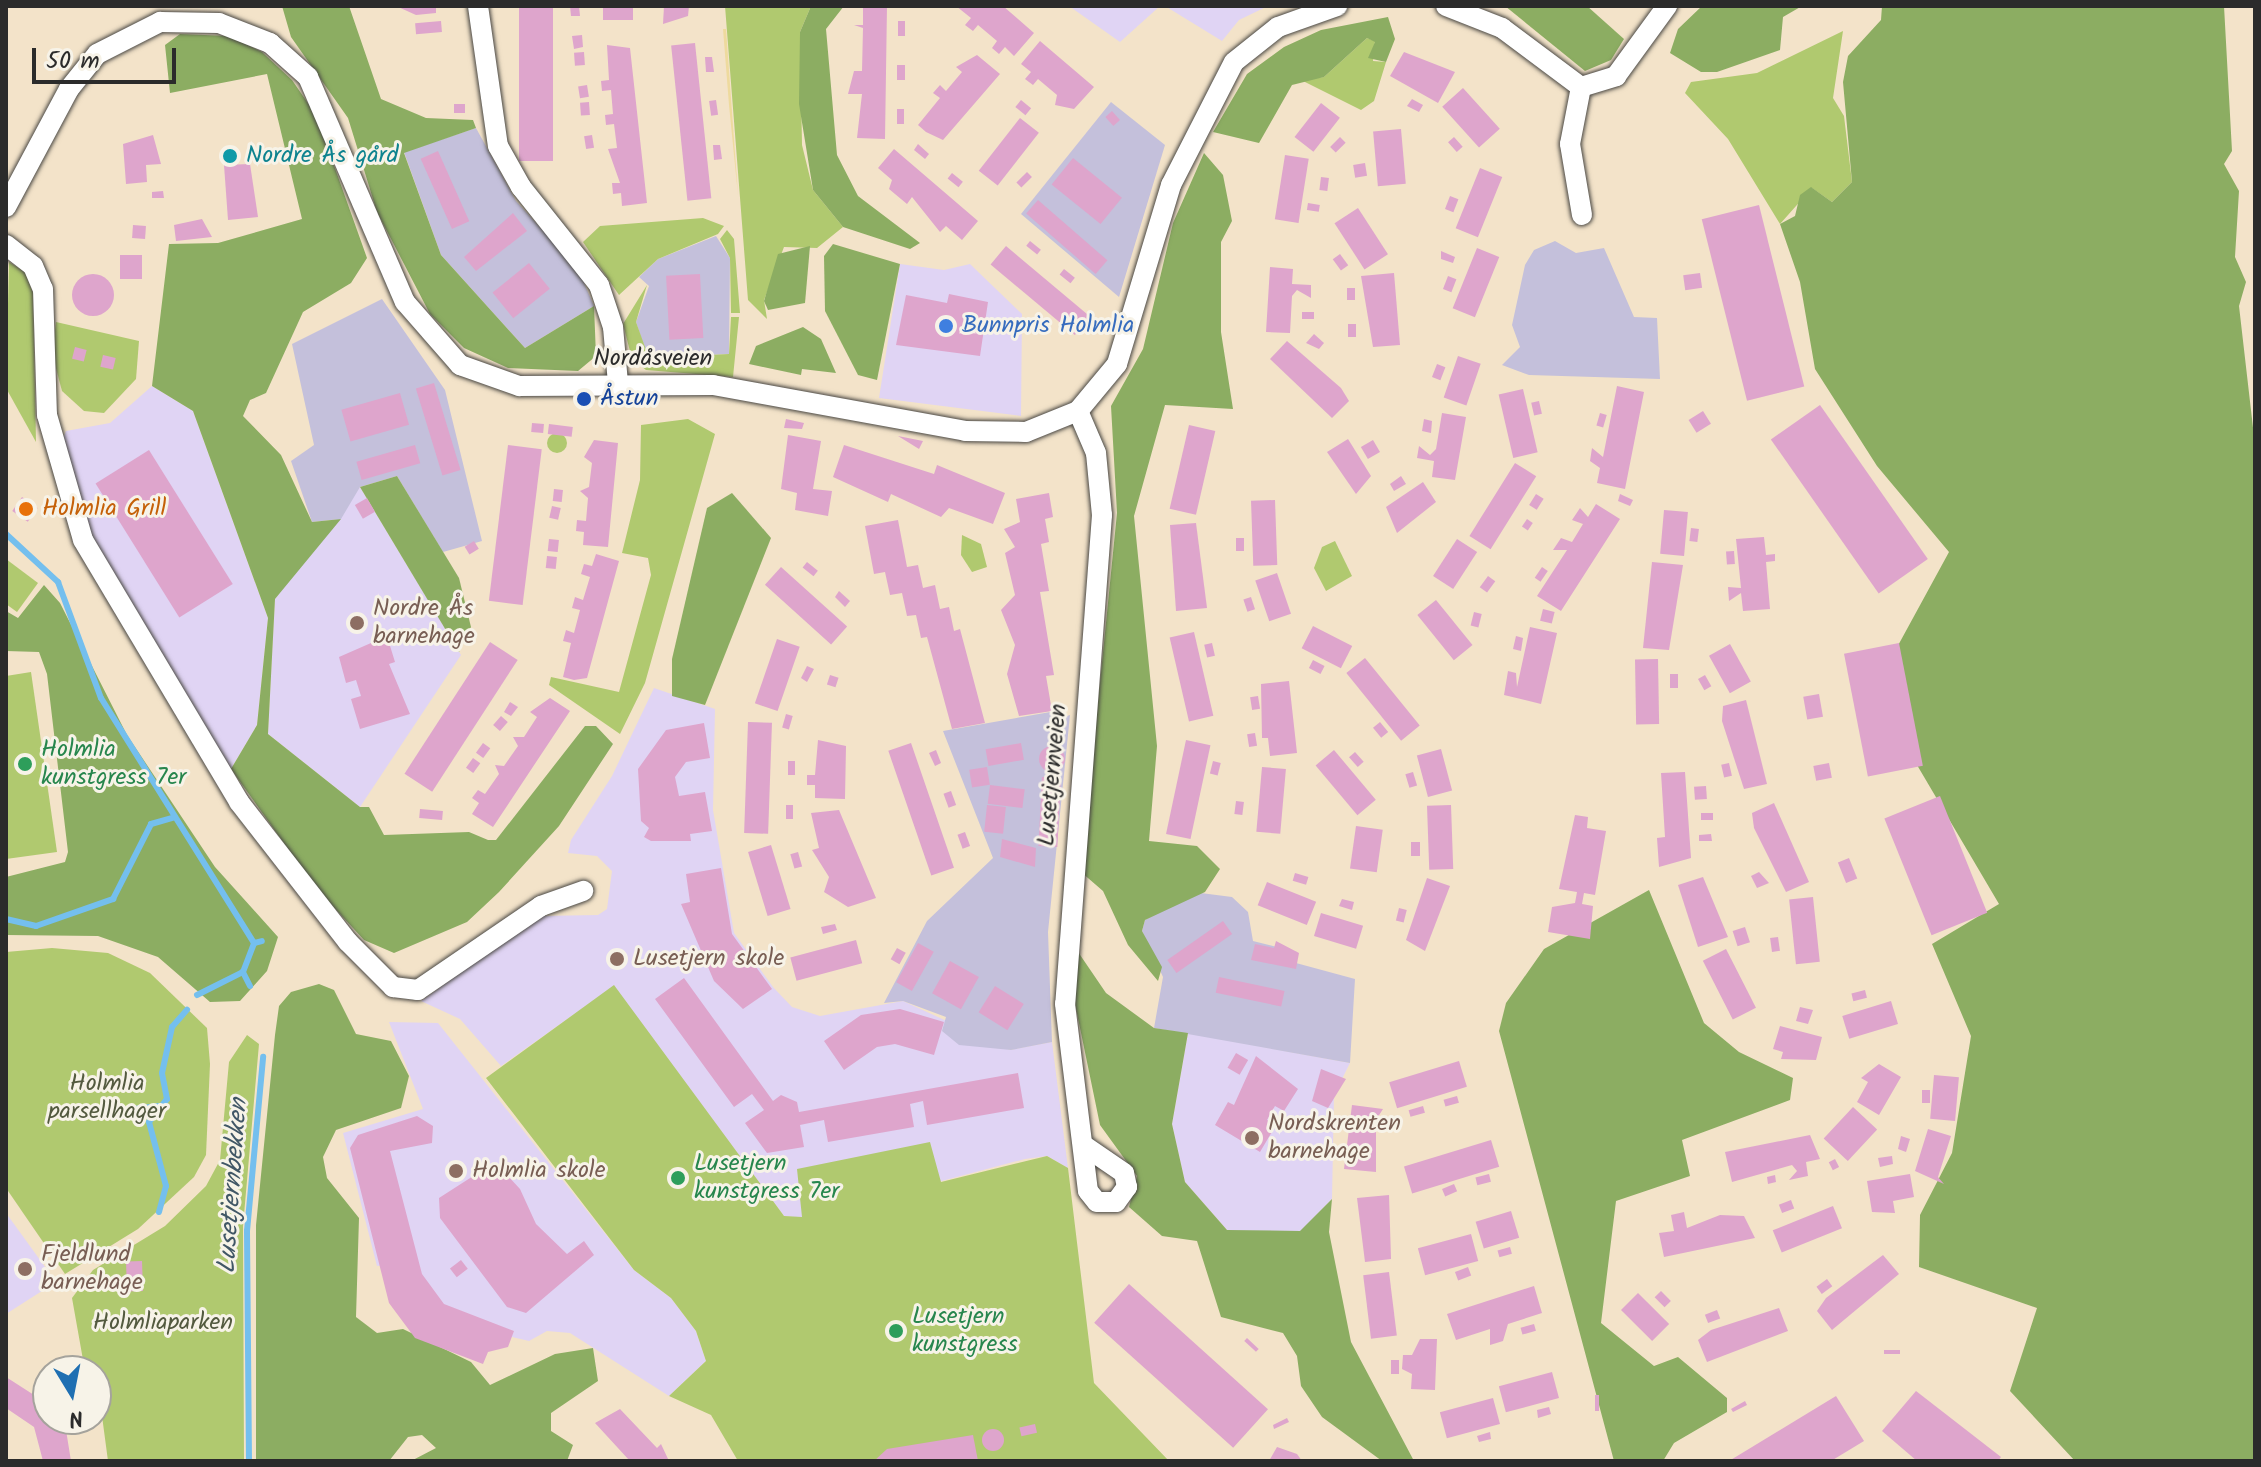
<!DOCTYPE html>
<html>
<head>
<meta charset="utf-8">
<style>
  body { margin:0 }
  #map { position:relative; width:2261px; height:1467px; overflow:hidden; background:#f3e3c9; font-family:Kalam,sans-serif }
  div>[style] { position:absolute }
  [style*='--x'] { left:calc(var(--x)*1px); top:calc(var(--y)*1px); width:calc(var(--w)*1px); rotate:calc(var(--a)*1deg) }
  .built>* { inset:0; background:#e0d4f4 }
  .industrial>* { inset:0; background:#c4c0db }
  .green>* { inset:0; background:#b0c96f }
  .round { border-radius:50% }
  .forest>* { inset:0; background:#8cad62 }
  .sand>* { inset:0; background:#eeda9e }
  .stream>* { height:6px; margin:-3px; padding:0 3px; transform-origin:3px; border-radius:3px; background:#74bfee }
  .building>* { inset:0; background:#dea5cc; transform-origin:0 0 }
  .roads { filter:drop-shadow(0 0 2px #494743) drop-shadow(0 0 2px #494743) }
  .minor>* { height:20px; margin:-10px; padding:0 10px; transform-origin:10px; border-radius:10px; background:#fff }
  .dots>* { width:22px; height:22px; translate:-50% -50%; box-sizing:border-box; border:4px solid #f7f3e8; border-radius:50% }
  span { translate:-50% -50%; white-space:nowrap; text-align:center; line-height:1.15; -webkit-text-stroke:6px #f7f3e8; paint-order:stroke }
  .culture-label { font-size:24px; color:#0d838f }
  .left { translate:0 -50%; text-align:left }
  .shop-label { font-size:24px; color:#366cbe }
  .street-label { font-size:24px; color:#2b2b2b }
  .transit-label { font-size:24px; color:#164399 }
  .food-label { font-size:24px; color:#c56008 }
  .education-label { font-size:24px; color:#785e54 }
  .leisure-label { font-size:24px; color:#27864d }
  .park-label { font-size:24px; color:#535a3f }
  .water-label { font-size:26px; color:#415766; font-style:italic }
  .frame { position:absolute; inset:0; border:8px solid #2b2b2b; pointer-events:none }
  .north { position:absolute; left:32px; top:1355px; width:80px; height:80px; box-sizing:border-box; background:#f7f3e8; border:2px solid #a5a39c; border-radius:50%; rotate:170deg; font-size:22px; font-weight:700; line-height:32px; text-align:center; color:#2b2b2b }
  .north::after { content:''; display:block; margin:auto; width:28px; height:36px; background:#1f6fb2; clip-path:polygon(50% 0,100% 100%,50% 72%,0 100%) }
  .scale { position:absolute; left:32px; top:48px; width:144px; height:36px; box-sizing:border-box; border:4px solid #2b2b2b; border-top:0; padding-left:10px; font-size:24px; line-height:28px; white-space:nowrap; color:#2b2b2b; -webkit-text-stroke:6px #f7f3e8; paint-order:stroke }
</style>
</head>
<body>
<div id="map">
  <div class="built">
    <i style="clip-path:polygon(1069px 6px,1160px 6px,1120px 42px)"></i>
    <i style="clip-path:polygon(1165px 6px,1268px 6px,1239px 20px,1222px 41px)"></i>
    <i style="clip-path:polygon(900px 264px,944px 270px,970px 264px,1022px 314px,1021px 416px,879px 398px)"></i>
    <i style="clip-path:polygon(152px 386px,193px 411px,268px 618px,257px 725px,231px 769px,84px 530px,61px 443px,66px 431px,110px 423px)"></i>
    <i style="clip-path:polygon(360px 487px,461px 655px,360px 807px,268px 734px,275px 599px)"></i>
    <i style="clip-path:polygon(654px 688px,715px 709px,713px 810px,734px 933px,773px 987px,792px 1007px,820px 1016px,903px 1001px,1010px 1050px,1052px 1042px,1068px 1168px,1047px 1156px,1025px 1159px,802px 1218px,784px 1216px,614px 986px,501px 1066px,460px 1019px,421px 1001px,540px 916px,598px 915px,607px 909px,612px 871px,597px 856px,568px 853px,571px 840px,612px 776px)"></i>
    <i style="clip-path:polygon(389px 1022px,438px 1023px,634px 1270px,671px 1298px,696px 1331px,706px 1361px,669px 1396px,570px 1333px,547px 1331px,529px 1341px,512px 1337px,485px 1349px,385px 1265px,377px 1266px,343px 1133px,423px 1109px)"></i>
    <i style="clip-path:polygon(1188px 1033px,1350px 1063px,1334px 1095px,1332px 1199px,1301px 1231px,1228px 1231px,1185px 1182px,1172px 1124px)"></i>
    <i style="clip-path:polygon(6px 1213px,56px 1282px,6px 1314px)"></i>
  </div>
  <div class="industrial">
    <i style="clip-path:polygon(1111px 102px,1165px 145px,1119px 297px,1021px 214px)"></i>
    <i style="clip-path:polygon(476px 128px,516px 201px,578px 269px,594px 306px,525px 348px,441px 255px,404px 152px)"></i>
    <i style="clip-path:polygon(716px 236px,730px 258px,729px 354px,648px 358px,636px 322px,649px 286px,639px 277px,658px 259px)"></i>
    <i style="clip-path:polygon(1555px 241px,1576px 253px,1604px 248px,1634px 317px,1657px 318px,1660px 379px,1529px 375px,1502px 365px,1520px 347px,1512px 325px,1525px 265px,1534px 250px)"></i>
    <i style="clip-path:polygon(382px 299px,445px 390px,482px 541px,443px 552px,397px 476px,360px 487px,341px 519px,312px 522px,291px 461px,314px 445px,292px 344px)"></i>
    <i style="clip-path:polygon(1056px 711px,1058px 719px,1070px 715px,1048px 932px,1052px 1042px,1011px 1050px,959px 1045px,942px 1031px,946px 1017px,903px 1001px,884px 1003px,927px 921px,993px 858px,943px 731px)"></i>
    <i style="clip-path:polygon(1193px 892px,1232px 897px,1248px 912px,1253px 941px,1297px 952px,1296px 963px,1355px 979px,1350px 1063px,1154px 1028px,1163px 977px,1142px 931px,1145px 920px)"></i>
  </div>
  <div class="green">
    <i style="clip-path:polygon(725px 6px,811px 6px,800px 32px,802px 145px,813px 190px,843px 227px,817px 248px,784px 247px,764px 300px,767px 319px,748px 300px)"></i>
    <i style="clip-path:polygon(1843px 31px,1833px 98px,1844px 116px,1852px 182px,1832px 202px,1812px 188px,1780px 224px,1728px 139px,1685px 93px,1691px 82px,1757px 73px)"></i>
    <i style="clip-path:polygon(1367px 38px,1375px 41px,1373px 61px,1386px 62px,1374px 101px,1361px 110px,1301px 80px,1324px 77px)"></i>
    <i style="clip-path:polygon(703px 218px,724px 226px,718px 234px,658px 259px,619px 295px,583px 242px,600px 226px)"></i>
    <i style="clip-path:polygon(727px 230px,734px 239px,740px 313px,731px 313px,730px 258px,720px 239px)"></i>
    <i style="clip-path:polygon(9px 262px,25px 272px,33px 293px,36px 442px,6px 388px)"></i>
    <i style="clip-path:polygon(647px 285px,636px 322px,649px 358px,729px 354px,731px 317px,739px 317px,733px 377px,646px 370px,632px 359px,623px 324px)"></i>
    <i style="clip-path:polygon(56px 322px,139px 341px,136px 379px,104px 413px,84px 411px,62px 391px,52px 353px)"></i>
    <i style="clip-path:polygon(688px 419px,715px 434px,645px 683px,620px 734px,549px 685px,551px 677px,619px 692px,651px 575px,648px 558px,622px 553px,640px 480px,641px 425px)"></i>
    <i class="round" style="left:547px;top:433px;width:20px;height:20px"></i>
    <i style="clip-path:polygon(962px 535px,981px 544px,987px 567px,972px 572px,961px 555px)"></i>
    <i style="clip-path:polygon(1335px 541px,1352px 576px,1326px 591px,1314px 568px,1322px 547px)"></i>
    <i style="clip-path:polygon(6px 559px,38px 583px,17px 612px,6px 604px)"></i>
    <i style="clip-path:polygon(31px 672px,57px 852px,6px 859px,6px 676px)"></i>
    <i style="clip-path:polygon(52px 948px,108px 953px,150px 973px,207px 1028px,210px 1064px,206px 1155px,194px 1177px,138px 1229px,65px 1274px,6px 1188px,6px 952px)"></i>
    <i style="clip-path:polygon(614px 985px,784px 1216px,802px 1217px,797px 1169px,930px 1142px,941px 1182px,1047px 1156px,1068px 1168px,1094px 1383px,1169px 1461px,738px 1461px,711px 1415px,669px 1396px,706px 1361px,696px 1331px,671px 1298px,634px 1270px,486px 1078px)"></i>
    <i style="clip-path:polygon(247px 1035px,259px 1044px,243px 1226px,244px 1461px,108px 1461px,96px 1371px,85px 1371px,72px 1298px,93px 1270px,165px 1226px,206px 1186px,220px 1160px,229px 1062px)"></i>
  </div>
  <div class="forest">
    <i style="clip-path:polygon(282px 6px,349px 6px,381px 99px,426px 118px,473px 120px,476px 128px,404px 153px,441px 255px,525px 348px,594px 306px,596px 356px,578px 371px,508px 368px,464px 348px,430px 314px,377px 212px,348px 118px,291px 37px)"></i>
    <i style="clip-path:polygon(811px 6px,844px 6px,826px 29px,837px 155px,858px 196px,920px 243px,910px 249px,843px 227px,813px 190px,799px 104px,800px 32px)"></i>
    <i style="clip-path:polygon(1505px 6px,1587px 6px,1624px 39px,1611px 60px,1585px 71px)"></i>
    <i style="clip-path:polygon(1702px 6px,1802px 6px,1783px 17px,1780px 50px,1717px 72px,1701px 72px,1670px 53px,1678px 29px)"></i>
    <i style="clip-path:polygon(1882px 6px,2224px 6px,2232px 151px,2224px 164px,2239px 191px,2235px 257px,2246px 282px,2239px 306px,2255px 445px,2255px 1461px,2075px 1461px,2010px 1391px,2037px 1308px,1919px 1267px,1920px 1215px,1952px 1153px,1971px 1036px,1932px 944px,1999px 904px,1917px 765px,1895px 651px,1949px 552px,1877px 466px,1815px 369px,1800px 282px,1780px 224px,1795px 216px,1800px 195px,1811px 187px,1832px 202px,1852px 182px,1843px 82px,1848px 56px,1881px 20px)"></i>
    <i style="clip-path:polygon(1388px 17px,1395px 39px,1386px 62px,1368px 58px,1375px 42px,1367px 38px,1324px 77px,1292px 85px,1259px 143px,1213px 132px,1247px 74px,1284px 47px,1321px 30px)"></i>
    <i style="clip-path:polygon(180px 34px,229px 36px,262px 52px,292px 80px,316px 115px,367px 258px,351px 283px,303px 312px,266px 393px,250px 400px,243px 416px,281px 455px,312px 522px,341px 519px,275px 599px,268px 734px,360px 807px,369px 807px,384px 835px,469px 832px,488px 840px,496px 840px,585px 726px,596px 726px,613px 744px,559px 826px,499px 892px,467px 922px,394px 953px,364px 940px,316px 888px,231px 769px,257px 725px,268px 618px,193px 411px,152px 386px,169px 244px,218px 243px,302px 219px,267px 74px,170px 93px,165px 45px)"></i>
    <i style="clip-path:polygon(1204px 153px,1223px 175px,1232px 221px,1221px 242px,1221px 332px,1233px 409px,1165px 405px,1134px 516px,1157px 746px,1149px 841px,1197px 846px,1220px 869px,1205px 892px,1145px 920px,1142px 931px,1162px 967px,1158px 981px,1128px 945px,1103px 891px,1081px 872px,1117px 513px,1111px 406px,1143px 349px,1173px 223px)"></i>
    <i style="clip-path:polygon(833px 244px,900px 264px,877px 380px,858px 375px,825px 311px,824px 256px)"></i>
    <i style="clip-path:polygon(810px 246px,805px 303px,768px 310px,764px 301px,778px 254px)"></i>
    <i style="clip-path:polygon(803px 327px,821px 339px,836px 373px,802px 369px,801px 375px,749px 364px,756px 346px)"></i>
    <i style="clip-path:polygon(397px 476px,459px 578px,471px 627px,459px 652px,360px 487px)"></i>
    <i style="clip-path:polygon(732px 493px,771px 538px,705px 705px,672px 696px,672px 659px,707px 508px)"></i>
    <i style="clip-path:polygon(44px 585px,60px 603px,127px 735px,215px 867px,278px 937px,267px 971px,240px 1001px,210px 1002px,158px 957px,98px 936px,6px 935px,6px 877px,65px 862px,68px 852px,47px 674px,39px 652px,6px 651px,6px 611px,18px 618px)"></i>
    <i style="clip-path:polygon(1649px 890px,1704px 1023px,1739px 1052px,1793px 1078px,1790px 1100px,1682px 1140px,1690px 1176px,1616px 1201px,1601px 1323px,1654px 1366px,1678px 1357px,1727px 1398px,1727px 1412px,1674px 1443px,1663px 1461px,1614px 1461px,1499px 1031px,1506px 1003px,1544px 949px)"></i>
    <i style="clip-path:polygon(1074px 946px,1106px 993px,1154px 1028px,1188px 1033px,1172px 1124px,1185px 1182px,1227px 1230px,1300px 1231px,1332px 1199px,1329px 1232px,1351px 1342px,1414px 1461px,1382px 1461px,1322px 1417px,1301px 1386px,1297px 1356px,1283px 1333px,1221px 1317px,1197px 1241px,1162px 1236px,1129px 1207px,1137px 1176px,1100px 1125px,1073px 994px)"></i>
    <i style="clip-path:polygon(319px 984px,334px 990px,356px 1034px,391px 1041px,409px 1076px,401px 1108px,336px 1130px,323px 1157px,327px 1178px,359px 1218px,356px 1317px,377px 1333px,403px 1329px,471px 1362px,490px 1385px,555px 1354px,593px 1348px,598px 1381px,551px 1413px,551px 1431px,573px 1445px,567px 1461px,411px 1461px,436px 1448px,422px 1435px,408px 1437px,389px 1461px,256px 1461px,256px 1225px,275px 1035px,279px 1006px,291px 992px)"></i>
  </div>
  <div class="sand">
    <i style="clip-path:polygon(723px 29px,726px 29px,738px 195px,729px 105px)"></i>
  </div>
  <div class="stream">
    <i style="--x:6;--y:534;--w:71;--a:42.7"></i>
    <i style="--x:58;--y:582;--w:124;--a:69.7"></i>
    <i style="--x:101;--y:698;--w:289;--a:58"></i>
    <i style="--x:6;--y:919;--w:31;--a:13"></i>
    <i style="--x:36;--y:926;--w:82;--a:-19.3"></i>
    <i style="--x:113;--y:899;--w:84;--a:-63.1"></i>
    <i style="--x:151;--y:824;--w:25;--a:-16"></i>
    <i style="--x:250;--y:986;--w:16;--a:-117"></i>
    <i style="--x:243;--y:972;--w:31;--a:-69"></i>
    <i style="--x:254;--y:943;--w:8;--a:-14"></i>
    <i style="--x:197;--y:995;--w:51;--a:-26.6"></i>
    <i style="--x:126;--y:1110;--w:33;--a:-7"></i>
    <i style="--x:159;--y:1212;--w:27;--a:-75"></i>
    <i style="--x:166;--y:1186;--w:66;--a:-104.9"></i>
    <i style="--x:149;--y:1122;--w:29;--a:-52"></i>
    <i style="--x:167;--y:1099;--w:26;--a:-101"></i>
    <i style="--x:162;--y:1073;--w:47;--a:-77.7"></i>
    <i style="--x:172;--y:1027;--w:23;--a:-49"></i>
    <i style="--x:249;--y:1461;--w:230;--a:-90.5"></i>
    <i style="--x:247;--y:1231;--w:175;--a:-84.7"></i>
  </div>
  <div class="building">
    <i style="clip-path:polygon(396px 6px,436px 6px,436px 13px,416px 15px)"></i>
    <i style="left:519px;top:6px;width:34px;height:155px"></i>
    <i style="clip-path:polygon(570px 6px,579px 6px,580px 16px,571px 16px)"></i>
    <i style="left:603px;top:6px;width:30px;height:14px"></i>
    <i style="clip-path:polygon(664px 6px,689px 6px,688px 16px,663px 24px)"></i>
    <i style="clip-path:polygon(863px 6px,887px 6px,885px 139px,857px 138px,862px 94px,848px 94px,854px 71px,862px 71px,863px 28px,854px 25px,863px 25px)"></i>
    <i style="clip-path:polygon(956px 6px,1003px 6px,1034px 33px,1014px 56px,1005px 47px,999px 54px,992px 48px,997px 41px,978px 25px,973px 31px,965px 25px,971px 18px)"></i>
    <i style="left:441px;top:21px;width:11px;height:26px;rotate:85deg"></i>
    <i style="left:898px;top:21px;width:7px;height:15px"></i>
    <i style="clip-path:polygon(582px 35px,583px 47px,574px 49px,572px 36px)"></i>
    <i style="clip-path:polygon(1040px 41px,1094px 87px,1074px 109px,1055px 105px,1057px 95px,1038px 79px,1033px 85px,1025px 79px,1031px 72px,1021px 64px)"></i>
    <i style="left:695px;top:43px;width:156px;height:24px;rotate:84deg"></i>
    <i style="clip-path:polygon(607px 45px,630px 48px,647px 203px,622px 206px,621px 193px,613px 194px,612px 183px,620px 183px,608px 149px,617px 148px,614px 124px,606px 125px,605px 115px,613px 114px,611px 90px,602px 91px,601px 81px,609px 80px)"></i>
    <i style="left:584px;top:52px;width:13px;height:10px;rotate:86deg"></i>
    <i style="clip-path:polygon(1404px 52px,1455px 72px,1438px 103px,1390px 76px)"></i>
    <i style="clip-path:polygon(977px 55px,1000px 74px,943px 140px,926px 132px,918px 125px,940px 98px,933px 93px,940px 85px,946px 91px,962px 72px,956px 67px)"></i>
    <i style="clip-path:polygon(705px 57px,712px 57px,714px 72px,706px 72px)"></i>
    <i style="left:897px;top:65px;width:8px;height:15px"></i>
    <i style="left:587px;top:85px;width:12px;height:9px;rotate:81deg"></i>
    <i style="left:1463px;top:88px;width:55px;height:28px;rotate:48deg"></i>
    <i style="clip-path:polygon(1412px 99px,1423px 105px,1419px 112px,1407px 106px)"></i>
    <i style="left:716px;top:100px;width:15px;height:7px;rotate:82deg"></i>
    <i style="left:1021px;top:100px;width:13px;height:9px;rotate:39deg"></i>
    <i style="left:589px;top:102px;width:13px;height:9px;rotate:86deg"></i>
    <i style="left:1321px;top:103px;width:24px;height:43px;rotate:38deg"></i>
    <i style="left:454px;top:104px;width:11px;height:9px"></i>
    <i style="left:897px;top:109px;width:7px;height:15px"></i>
    <i style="left:1112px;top:111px;width:12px;height:9px;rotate:48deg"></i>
    <i style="left:1020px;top:118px;width:24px;height:67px;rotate:38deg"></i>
    <i style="left:1401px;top:129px;width:55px;height:28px;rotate:85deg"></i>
    <i style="clip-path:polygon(153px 135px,161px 164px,146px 165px,147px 182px,126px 184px,123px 144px)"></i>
    <i style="left:592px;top:135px;width:13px;height:8px;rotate:81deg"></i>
    <i style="left:1340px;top:137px;width:8px;height:14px;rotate:45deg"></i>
    <i style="left:1454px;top:137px;width:13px;height:8px;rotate:48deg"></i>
    <i style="clip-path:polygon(918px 144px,929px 154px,925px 159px,914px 150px)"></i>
    <i style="clip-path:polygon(713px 145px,720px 145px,722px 159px,714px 160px)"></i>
    <i style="clip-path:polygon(894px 149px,978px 221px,962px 240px,946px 226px,940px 232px,912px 197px,907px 204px,889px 189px,892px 180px,878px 168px)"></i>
    <i style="left:438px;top:151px;width:77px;height:19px;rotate:66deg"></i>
    <i style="left:1285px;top:155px;width:24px;height:65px;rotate:9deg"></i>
    <i style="left:1073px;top:158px;width:63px;height:34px;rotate:39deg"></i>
    <i style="left:1365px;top:163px;width:13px;height:12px;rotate:81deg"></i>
    <i style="clip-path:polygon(250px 164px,258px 217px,228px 220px,224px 165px)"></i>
    <i style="left:1480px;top:168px;width:24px;height:65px;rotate:22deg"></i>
    <i style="left:1027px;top:172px;width:7px;height:15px;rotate:45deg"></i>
    <i style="left:952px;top:173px;width:14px;height:7px;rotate:39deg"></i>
    <i style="left:1321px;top:177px;width:8px;height:13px;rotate:7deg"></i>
    <i style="clip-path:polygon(163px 191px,164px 198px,152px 198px,152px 192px)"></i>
    <i style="left:1450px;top:196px;width:9px;height:14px;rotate:21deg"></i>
    <i style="left:1038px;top:200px;width:92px;height:18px;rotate:41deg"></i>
    <i style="left:1308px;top:203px;width:12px;height:7px;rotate:9deg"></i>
    <i style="left:1759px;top:205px;width:187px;height:59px;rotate:76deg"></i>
    <i style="left:1358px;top:208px;width:55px;height:28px;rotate:57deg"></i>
    <i style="clip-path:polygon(513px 213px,527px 231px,476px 271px,464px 257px)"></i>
    <i style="clip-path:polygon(202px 219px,212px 237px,176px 241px,174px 225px)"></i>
    <i style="left:133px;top:225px;width:13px;height:13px;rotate:4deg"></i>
    <i style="left:1030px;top:241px;width:14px;height:6px;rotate:39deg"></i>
    <i style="left:1006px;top:246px;width:110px;height:24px;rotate:40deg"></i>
    <i style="left:1477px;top:248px;width:24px;height:65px;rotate:22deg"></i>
    <i style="clip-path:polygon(1441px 251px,1455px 257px,1453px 263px,1441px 259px)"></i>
    <i style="left:1340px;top:254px;width:14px;height:9px;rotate:54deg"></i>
    <i style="left:120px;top:255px;width:22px;height:24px"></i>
    <i style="left:529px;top:263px;width:33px;height:47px;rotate:51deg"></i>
    <i style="clip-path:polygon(1270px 267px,1293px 269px,1292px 284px,1311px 285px,1311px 298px,1297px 290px,1292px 296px,1290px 333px,1266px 332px)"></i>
    <i style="left:1064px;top:269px;width:14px;height:7px;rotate:39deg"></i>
    <i style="clip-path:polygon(1394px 273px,1400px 345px,1373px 347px,1361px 276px)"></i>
    <i style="left:1700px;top:273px;width:15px;height:17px;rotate:82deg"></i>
    <i style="left:700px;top:274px;width:64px;height:34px;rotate:87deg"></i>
    <i class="round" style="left:72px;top:274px;width:42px;height:42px"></i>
    <i style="left:1448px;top:276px;width:9px;height:14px;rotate:21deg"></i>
    <i style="left:1347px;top:288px;width:8px;height:12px"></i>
    <i style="clip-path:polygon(949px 294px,988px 302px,980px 356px,896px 345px,906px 295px,947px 303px)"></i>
    <i style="left:1302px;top:312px;width:12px;height:7px"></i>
    <i style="left:1348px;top:324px;width:8px;height:13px"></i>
    <i style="clip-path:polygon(1314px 334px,1324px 343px,1319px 349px,1306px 343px)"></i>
    <i style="clip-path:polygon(1287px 341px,1341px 388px,1349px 401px,1332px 418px,1270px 359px)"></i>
    <i style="left:75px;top:347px;width:12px;height:12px;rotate:14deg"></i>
    <i style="left:103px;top:355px;width:13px;height:12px;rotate:13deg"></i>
    <i style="left:1458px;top:356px;width:24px;height:44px;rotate:19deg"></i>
    <i style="left:1437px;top:364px;width:9px;height:14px;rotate:21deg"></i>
    <i style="left:434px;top:383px;width:91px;height:19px;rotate:73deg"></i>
    <i style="clip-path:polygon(1617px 386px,1644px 392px,1625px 489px,1597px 483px,1600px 468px,1590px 461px,1592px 448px,1603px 457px)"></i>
    <i style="left:1523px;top:389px;width:65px;height:25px;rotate:77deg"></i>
    <i style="left:400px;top:393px;width:33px;height:61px;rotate:74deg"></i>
    <i style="left:1539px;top:401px;width:13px;height:8px;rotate:77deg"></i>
    <i style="left:1820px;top:405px;width:188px;height:60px;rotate:55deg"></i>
    <i style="left:1703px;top:411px;width:15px;height:17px;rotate:58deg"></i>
    <i style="clip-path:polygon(1442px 413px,1466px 417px,1455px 480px,1432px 477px,1434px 461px,1417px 458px,1419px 446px,1430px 455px,1436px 449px)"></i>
    <i style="left:1600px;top:413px;width:7px;height:13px;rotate:16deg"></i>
    <i style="clip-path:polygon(786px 419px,804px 423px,802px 429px,784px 428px)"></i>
    <i style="clip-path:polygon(1424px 419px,1432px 421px,1431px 433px,1422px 431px)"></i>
    <i style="left:532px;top:423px;width:12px;height:9px;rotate:5deg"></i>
    <i style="left:549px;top:424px;width:24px;height:10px;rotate:7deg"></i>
    <i style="left:1189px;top:425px;width:27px;height:86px;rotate:13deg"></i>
    <i style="clip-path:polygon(788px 435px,821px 441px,813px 489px,832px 491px,828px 516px,795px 510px,797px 493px,781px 489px)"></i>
    <i style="clip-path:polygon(898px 436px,923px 441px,919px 449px)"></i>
    <i style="clip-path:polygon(1348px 439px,1371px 476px,1356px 494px,1327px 452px)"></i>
    <i style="clip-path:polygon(594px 440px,618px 443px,608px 547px,583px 545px,584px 532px,576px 531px,577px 520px,586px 521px,588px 498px,580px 491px,589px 487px,592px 463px,584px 457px)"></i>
    <i style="left:1373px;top:440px;width:14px;height:14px;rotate:60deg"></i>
    <i style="left:415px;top:445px;width:19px;height:61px;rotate:74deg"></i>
    <i style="left:508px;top:445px;width:34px;height:157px;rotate:7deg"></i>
    <i style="clip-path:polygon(844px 445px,934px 474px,937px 465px,1005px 493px,993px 524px,949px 508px,941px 517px,891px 494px,888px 502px,833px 477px)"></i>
    <i style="left:149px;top:450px;width:158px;height:63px;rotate:58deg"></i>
    <i style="left:1515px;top:463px;width:25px;height:86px;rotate:32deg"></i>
    <i style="clip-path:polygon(1401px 476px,1406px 484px,1394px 491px,1390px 484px)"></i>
    <i style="clip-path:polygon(1423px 482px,1436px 502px,1397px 533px,1386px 507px)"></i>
    <i style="left:554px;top:489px;width:9px;height:12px;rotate:6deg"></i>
    <i style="clip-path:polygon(1049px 493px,1053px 517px,1045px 519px,1049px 542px,1041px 544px,1049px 591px,1040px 592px,1054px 675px,1046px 676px,1052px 711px,1019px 716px,1007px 674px,1015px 645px,1001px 610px,1015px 595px,1005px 553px,1015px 547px,1004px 529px,1020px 522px,1016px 499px)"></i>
    <i style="left:1536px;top:494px;width:9px;height:13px;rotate:32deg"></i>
    <i style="clip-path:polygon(1620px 494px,1633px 500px,1630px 506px,1618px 501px)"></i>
    <i style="left:22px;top:497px;width:19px;height:17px;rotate:35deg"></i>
    <i style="left:367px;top:498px;width:16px;height:14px;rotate:60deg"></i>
    <i style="left:1275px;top:500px;width:65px;height:24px;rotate:88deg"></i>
    <i style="clip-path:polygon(1596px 504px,1620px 519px,1561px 611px,1537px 596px,1567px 550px,1553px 550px,1561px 538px,1572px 542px,1583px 524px,1572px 520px,1580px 508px,1588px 517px)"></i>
    <i style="left:552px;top:506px;width:9px;height:12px;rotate:13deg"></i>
    <i style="left:1664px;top:510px;width:24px;height:44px;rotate:5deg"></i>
    <i style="left:1527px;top:519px;width:7px;height:9px;rotate:34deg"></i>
    <i style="clip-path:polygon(898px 520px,907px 567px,918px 565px,923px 588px,935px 585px,940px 609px,949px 607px,954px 631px,960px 629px,985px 723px,952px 729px,927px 637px,921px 638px,916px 615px,907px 616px,902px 593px,890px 595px,885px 572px,874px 574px,865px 526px)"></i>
    <i style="clip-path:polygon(1196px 523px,1207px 608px,1176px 611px,1170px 525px)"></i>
    <i style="left:1691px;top:528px;width:8px;height:13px;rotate:7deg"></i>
    <i style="clip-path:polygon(1764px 537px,1766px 555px,1775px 554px,1775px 561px,1766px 562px,1770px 609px,1743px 611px,1741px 593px,1729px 601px,1728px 587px,1741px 588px,1736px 539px)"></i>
    <i style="left:1236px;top:538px;width:8px;height:13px"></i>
    <i style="left:549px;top:539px;width:10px;height:12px;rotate:6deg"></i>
    <i style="left:1457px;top:539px;width:24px;height:44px;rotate:33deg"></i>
    <i style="left:474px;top:541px;width:9px;height:11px;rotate:58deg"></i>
    <i style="left:1734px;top:551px;width:13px;height:8px;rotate:86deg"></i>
    <i style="clip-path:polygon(596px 554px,619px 561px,587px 678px,574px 680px,563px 677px,571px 643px,563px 641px,566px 630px,574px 633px,580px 610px,572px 608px,575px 597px,583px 600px,590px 577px,581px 574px,584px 564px,592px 566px)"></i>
    <i style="left:547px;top:556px;width:10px;height:12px;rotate:6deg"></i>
    <i style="left:807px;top:562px;width:14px;height:7px;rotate:39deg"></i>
    <i style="clip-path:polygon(1652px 562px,1683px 565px,1669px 650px,1643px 648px)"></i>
    <i style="left:781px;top:567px;width:89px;height:24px;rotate:42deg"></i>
    <i style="left:1542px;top:567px;width:7px;height:13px;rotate:34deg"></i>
    <i style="left:1277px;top:573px;width:43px;height:23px;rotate:71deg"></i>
    <i style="left:1488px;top:576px;width:9px;height:14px;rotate:36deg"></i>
    <i style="clip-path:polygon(839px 591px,850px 601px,845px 607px,835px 597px)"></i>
    <i style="left:1251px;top:597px;width:13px;height:8px;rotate:72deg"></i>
    <i style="left:1436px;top:600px;width:58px;height:24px;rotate:51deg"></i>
    <i style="left:1543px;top:609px;width:12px;height:12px;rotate:14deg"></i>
    <i style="left:1474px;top:612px;width:8px;height:14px;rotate:14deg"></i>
    <i style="left:1313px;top:626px;width:44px;height:25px;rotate:27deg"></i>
    <i style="clip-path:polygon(1530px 627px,1557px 633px,1541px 704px,1504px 695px,1508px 671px,1516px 673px,1517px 687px)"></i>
    <i style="left:1194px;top:632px;width:86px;height:25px;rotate:77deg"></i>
    <i style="clip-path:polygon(387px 636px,395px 662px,389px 664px,410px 714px,360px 729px,351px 699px,361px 696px,356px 680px,346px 683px,339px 657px)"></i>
    <i style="clip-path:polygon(1516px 636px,1523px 638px,1521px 651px,1513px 649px)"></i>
    <i style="left:777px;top:639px;width:24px;height:68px;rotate:19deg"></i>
    <i style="left:490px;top:642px;width:33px;height:157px;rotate:33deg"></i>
    <i style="left:1212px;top:643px;width:13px;height:8px;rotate:77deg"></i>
    <i style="left:1899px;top:643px;width:125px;height:56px;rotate:79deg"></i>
    <i style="left:1730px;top:644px;width:43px;height:24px;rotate:61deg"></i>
    <i style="left:1365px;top:658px;width:87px;height:24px;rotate:51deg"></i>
    <i style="left:1658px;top:659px;width:65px;height:23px;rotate:89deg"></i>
    <i style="left:1313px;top:660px;width:13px;height:9px;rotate:27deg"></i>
    <i style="clip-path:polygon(807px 666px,814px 669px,807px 682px,801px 678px)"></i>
    <i style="left:1670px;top:674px;width:8px;height:14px"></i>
    <i style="left:830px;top:675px;width:9px;height:10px;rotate:18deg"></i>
    <i style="left:1705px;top:675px;width:13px;height:8px;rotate:61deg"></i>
    <i style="clip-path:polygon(1289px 681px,1297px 753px,1270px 756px,1268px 738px,1262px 738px,1261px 684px)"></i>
    <i style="left:1819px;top:694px;width:23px;height:16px;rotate:80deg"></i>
    <i style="left:1258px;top:696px;width:13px;height:8px;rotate:81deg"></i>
    <i style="clip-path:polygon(550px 698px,570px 711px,493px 827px,472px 814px,479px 803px,472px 798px,478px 790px,485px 794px,499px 774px,495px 765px,504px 766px,518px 746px,513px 737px,524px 737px,537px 717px,530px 712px)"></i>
    <i style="clip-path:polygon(1746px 700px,1767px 784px,1744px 789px,1722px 721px,1723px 706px)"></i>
    <i style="clip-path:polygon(510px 702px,518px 707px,511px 716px,504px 712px)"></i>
    <i style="left:786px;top:714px;width:7px;height:14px;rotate:16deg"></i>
    <i style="left:501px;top:716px;width:9px;height:12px;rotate:41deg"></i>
    <i style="left:748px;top:722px;width:24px;height:111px;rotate:2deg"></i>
    <i style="left:1380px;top:722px;width:13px;height:9px;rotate:51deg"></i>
    <i style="clip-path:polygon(704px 723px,710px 758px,686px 762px,675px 777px,679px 796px,705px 792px,712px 831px,690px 834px,691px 841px,651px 841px,644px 837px,649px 828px,641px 821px,638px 769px,666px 730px)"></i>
    <i style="left:1255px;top:733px;width:13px;height:8px;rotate:81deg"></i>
    <i style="clip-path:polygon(818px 740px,846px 746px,845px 799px,815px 798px,815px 785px,807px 785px,807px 775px,815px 775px)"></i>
    <i style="left:1186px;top:740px;width:25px;height:96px;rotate:12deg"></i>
    <i style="left:483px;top:743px;width:9px;height:12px;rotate:36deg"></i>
    <i style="left:911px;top:743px;width:132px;height:24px;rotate:71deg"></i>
    <i style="left:1021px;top:743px;width:17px;height:36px;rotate:80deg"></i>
    <i class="round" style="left:1039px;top:746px;width:26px;height:26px"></i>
    <i style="left:1441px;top:749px;width:43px;height:25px;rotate:75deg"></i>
    <i style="clip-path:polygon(936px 750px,941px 763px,935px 766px,929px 753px)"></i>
    <i style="left:1334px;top:750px;width:65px;height:24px;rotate:50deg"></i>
    <i style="left:1355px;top:752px;width:13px;height:8px;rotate:48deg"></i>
    <i style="left:473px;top:758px;width:9px;height:12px;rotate:36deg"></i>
    <i style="left:788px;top:761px;width:7px;height:14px"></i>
    <i style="left:1213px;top:761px;width:8px;height:13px;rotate:14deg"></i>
    <i style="left:1729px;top:763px;width:13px;height:8px;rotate:77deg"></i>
    <i style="left:1829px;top:763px;width:15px;height:16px;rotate:79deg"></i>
    <i style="left:987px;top:767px;width:18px;height:18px;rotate:81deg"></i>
    <i style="left:1262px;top:767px;width:24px;height:65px;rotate:5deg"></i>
    <i style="left:1413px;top:772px;width:14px;height:8px;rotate:73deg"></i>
    <i style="clip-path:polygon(1685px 772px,1691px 858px,1659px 867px,1657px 838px,1665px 837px,1661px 773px)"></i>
    <i style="left:1042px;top:777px;width:19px;height:69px;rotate:3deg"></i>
    <i style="left:990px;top:785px;width:35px;height:19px;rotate:7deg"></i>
    <i style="left:1706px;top:786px;width:13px;height:12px;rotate:86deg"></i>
    <i style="left:951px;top:791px;width:15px;height:8px;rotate:70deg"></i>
    <i style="left:1940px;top:796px;width:126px;height:60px;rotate:68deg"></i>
    <i style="left:1236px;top:801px;width:8px;height:13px;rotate:7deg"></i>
    <i style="clip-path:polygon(1774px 803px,1809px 882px,1786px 892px,1754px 828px,1752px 813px)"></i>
    <i style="left:786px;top:805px;width:7px;height:14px"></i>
    <i style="left:987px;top:805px;width:19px;height:27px;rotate:6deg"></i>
    <i style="left:1451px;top:805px;width:64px;height:24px;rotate:88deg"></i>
    <i style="left:420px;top:809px;width:23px;height:9px;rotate:5deg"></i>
    <i style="clip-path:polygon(839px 810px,876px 898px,848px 907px,824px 892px,829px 877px,812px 850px,819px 848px,811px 813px)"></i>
    <i style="left:1713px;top:813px;width:7px;height:12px;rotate:90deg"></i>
    <i style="clip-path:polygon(1575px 815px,1588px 817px,1587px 828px,1606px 831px,1595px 895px,1584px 893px,1582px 904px,1593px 906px,1590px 939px,1548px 932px,1552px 907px,1575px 903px,1577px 892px,1559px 889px)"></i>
    <i style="left:1356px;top:826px;width:27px;height:43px;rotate:8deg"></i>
    <i style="left:965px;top:832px;width:15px;height:8px;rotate:70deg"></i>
    <i style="clip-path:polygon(1711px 834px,1712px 841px,1699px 841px,1699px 835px)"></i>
    <i style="clip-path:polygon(1002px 839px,1036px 848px,1035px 867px,1000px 857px)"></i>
    <i style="left:1411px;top:842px;width:9px;height:14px"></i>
    <i style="left:771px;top:845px;width:67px;height:24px;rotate:73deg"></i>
    <i style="left:798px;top:852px;width:15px;height:8px;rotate:74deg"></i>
    <i style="left:1849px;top:858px;width:22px;height:12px;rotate:68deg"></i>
    <i style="clip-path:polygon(721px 868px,732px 934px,772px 989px,743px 1009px,714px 981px,681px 904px,690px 902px,686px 874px)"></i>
    <i style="clip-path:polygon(1759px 872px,1769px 883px,1757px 888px,1751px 876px)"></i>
    <i style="left:1295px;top:873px;width:14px;height:8px;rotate:17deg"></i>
    <i style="clip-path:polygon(1703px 877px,1728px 937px,1698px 947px,1678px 885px)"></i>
    <i style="clip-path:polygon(1427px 878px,1450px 886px,1425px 951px,1406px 940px)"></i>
    <i style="left:1267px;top:882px;width:53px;height:25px;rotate:22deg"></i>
    <i style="left:1813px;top:897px;width:65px;height:24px;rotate:84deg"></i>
    <i style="clip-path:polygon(1342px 899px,1354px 902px,1352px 910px,1339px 906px)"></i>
    <i style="left:1399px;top:908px;width:8px;height:13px;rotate:14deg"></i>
    <i style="left:1321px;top:913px;width:44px;height:24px;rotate:17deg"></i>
    <i style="left:1223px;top:921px;width:16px;height:68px;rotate:55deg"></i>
    <i style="clip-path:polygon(835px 924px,837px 930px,823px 934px,821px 927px)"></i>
    <i style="left:1745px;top:927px;width:16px;height:13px;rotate:72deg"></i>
    <i style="left:1778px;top:937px;width:14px;height:8px;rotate:82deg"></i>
    <i style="left:856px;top:940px;width:24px;height:68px;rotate:75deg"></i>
    <i style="clip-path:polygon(1276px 941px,1299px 953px,1296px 969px,1251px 960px,1255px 944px,1274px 948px)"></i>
    <i style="left:918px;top:943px;width:18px;height:45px;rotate:29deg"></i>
    <i style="left:897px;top:948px;width:10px;height:13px;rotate:29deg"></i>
    <i style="left:1726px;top:949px;width:66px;height:26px;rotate:63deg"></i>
    <i style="left:950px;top:961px;width:33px;height:37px;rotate:29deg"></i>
    <i style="left:1219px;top:977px;width:67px;height:16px;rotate:12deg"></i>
    <i style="clip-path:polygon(684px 978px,773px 1101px,781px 1095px,797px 1102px,799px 1112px,1018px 1073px,1024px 1108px,927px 1125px,923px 1101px,910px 1104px,914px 1127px,828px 1142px,824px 1120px,800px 1125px,804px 1147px,767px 1153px,745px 1123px,764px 1110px,752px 1094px,734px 1107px,655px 999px)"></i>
    <i style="left:995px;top:986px;width:34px;height:31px;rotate:32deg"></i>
    <i style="left:1865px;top:990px;width:8px;height:14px;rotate:76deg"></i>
    <i style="left:1891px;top:1001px;width:24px;height:51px;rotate:73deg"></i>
    <i style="clip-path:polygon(1800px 1007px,1813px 1010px,1808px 1024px,1796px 1021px)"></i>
    <i style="clip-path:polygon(900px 1009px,944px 1022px,934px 1055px,895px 1044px,877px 1047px,844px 1070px,824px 1041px,861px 1015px)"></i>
    <i style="clip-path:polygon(1780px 1026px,1822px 1037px,1816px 1060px,1781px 1059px,1783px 1052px,1773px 1049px)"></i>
    <i style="left:1236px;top:1053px;width:14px;height:17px;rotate:30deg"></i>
    <i style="clip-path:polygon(1256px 1056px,1298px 1089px,1284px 1111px,1275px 1106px,1267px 1120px,1276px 1125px,1260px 1152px,1215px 1125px,1228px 1102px,1234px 1105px)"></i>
    <i style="left:1459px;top:1061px;width:27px;height:73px;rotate:73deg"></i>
    <i style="clip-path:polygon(1879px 1064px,1901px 1077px,1879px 1115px,1857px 1102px,1868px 1082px,1861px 1078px)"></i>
    <i style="clip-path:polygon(1321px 1069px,1346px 1079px,1328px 1108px,1312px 1101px)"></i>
    <i style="left:1934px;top:1075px;width:25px;height:44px;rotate:5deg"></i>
    <i style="left:1922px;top:1090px;width:8px;height:13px"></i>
    <i style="left:1457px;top:1096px;width:7px;height:14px;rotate:74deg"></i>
    <i style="clip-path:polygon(1352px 1105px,1383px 1109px,1376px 1120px,1376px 1172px,1344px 1169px)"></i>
    <i style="left:1423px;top:1106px;width:7px;height:15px;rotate:74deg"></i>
    <i style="left:1853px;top:1107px;width:33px;height:43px;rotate:43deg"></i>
    <i style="clip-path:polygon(417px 1116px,433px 1126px,432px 1143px,390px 1151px,422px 1274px,444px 1304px,514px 1331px,508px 1347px,488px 1352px,483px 1364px,415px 1338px,389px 1303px,350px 1148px,358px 1135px)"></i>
    <i style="clip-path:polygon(1928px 1129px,1951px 1136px,1938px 1177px,1944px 1184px,1915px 1171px)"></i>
    <i style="clip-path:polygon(1810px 1135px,1820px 1159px,1806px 1162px,1808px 1176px,1789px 1180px,1797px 1171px,1792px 1165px,1732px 1182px,1725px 1152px)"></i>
    <i style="clip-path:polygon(1901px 1136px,1910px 1139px,1906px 1152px,1898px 1149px)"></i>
    <i style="left:1491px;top:1140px;width:28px;height:91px;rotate:73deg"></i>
    <i style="clip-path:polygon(1892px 1156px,1893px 1164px,1880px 1167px,1878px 1158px)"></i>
    <i style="left:1835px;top:1159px;width:9px;height:7px;rotate:63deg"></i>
    <i style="clip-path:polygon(495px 1162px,520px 1189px,536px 1224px,567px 1254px,584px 1241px,594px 1255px,526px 1313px,507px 1307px,440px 1218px,439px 1198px)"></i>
    <i style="left:1489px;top:1174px;width:8px;height:14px;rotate:76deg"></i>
    <i style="clip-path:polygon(1910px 1174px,1914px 1197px,1893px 1201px,1895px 1213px,1872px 1212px,1867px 1181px)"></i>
    <i style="clip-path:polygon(1775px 1175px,1776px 1182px,1768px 1184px,1767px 1177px)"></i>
    <i style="left:1454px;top:1184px;width:8px;height:13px;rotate:67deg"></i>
    <i style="clip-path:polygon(1389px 1195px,1391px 1259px,1365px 1262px,1357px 1198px)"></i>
    <i style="left:1791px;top:1200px;width:9px;height:13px;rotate:69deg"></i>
    <i style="left:1833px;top:1206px;width:24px;height:65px;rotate:68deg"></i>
    <i style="left:1511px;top:1211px;width:28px;height:37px;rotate:73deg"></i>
    <i style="clip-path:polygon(1684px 1212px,1687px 1228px,1720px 1215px,1744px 1216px,1755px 1238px,1664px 1257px,1659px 1233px,1674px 1231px,1671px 1215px)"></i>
    <i style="left:1471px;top:1234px;width:28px;height:55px;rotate:75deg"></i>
    <i style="left:1510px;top:1247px;width:7px;height:13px;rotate:74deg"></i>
    <i style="clip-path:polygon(1883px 1255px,1899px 1274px,1832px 1330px,1817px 1311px,1826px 1298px)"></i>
    <i style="left:461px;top:1260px;width:11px;height:14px;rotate:52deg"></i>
    <i style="left:142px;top:1261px;width:30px;height:16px;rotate:88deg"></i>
    <i style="left:1468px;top:1267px;width:9px;height:14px;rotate:69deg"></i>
    <i style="left:1389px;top:1272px;width:64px;height:26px;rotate:83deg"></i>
    <i style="left:1827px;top:1279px;width:9px;height:13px;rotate:54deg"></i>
    <i style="left:1129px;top:1284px;width:187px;height:52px;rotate:42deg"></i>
    <i style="clip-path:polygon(1534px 1286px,1542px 1313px,1508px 1324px,1503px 1341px,1490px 1345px,1490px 1329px,1456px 1340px,1447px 1314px)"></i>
    <i style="left:1661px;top:1291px;width:14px;height:9px;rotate:45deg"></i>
    <i style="left:1638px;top:1293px;width:44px;height:24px;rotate:45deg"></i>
    <i style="clip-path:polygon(1779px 1308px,1788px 1331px,1707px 1362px,1698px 1340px,1711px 1330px)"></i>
    <i style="left:1717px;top:1310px;width:9px;height:13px;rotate:69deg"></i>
    <i style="left:1534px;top:1324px;width:7px;height:14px;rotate:74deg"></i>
    <i style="left:1247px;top:1338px;width:16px;height:4px;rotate:43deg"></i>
    <i style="clip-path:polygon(1420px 1339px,1437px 1339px,1435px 1390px,1411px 1389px,1412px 1374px,1402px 1369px,1403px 1355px,1412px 1355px)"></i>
    <i style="left:1884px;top:1350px;width:16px;height:4px"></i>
    <i style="left:1391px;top:1360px;width:8px;height:14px"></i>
    <i style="left:1552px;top:1372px;width:27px;height:55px;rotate:75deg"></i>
    <i style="clip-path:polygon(6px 1377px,48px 1404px,48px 1419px,66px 1430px,71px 1461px,43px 1461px,34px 1427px,6px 1408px)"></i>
    <i style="clip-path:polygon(1916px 1391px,2001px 1457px,1998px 1461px,1917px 1461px,1882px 1431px)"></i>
    <i style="left:1595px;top:1395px;width:4px;height:16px"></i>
    <i style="clip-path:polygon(1836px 1396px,1864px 1441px,1831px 1461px,1729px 1461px)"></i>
    <i style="left:1493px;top:1398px;width:27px;height:55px;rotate:75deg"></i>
    <i style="clip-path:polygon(1745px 1401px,1747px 1405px,1733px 1412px,1731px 1409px)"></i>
    <i style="clip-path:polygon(1549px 1407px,1551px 1414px,1538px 1418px,1537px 1410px)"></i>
    <i style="clip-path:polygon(620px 1409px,657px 1448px,661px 1444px,669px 1461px,629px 1460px,595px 1423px)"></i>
    <i style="clip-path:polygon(1287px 1418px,1289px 1422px,1274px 1429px,1273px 1425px)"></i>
    <i style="left:1035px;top:1424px;width:9px;height:16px;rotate:77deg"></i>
    <i class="round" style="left:982px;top:1429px;width:22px;height:22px"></i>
    <i style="clip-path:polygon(1490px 1432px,1491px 1439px,1479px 1442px,1477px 1436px)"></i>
    <i style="clip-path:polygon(973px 1435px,978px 1461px,874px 1461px,887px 1449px)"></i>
    <i style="clip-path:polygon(1277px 1447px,1297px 1454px,1302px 1461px,1269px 1461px)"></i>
  </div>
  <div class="roads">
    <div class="minor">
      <i style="--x:478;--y:6;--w:141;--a:81.9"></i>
      <i style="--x:498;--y:146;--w:47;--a:60.7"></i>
      <i style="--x:521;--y:187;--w:125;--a:51.5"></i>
      <i style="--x:599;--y:285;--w:44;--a:71.6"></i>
      <i style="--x:613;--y:327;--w:56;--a:84.9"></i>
      <i style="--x:1446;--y:6;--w:60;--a:21.4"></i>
      <i style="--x:1502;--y:28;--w:99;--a:36.8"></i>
      <i style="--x:1581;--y:87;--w:37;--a:-17"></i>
      <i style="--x:1616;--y:76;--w:87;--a:-53.9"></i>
      <i style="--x:1581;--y:87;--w:58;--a:100.9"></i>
      <i style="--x:1570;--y:144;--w:72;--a:80.4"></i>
      <i style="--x:6;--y:207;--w:134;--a:-61.9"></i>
      <i style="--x:69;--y:89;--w:45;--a:-51.3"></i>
      <i style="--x:97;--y:54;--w:71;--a:-26.9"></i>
      <i style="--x:160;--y:22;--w:59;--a:1"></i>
      <i style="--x:219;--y:23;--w:55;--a:21.4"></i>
      <i style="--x:270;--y:43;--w:51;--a:41.8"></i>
      <i style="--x:308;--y:77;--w:245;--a:66.7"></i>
      <i style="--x:405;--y:302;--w:84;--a:48.9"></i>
      <i style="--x:460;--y:365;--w:63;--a:19.6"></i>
      <i style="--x:519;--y:386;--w:194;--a:-0.3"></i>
      <i style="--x:713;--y:385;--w:256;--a:10.3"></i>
      <i style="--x:965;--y:431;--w:61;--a:0.9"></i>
      <i style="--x:1026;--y:432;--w:56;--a:-22"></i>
      <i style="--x:1078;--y:411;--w:61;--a:-50.3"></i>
      <i style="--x:1117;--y:364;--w:187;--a:-73.2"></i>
      <i style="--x:1171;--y:185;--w:138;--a:-62.9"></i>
      <i style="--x:1234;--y:62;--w:56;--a:-38.5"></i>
      <i style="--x:1278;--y:27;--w:63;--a:-19.6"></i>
      <i style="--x:6;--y:245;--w:34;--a:38"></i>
      <i style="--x:33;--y:266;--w:25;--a:67"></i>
      <i style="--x:43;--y:289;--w:126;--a:88.2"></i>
      <i style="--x:47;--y:415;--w:130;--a:73.9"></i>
      <i style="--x:83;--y:540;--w:305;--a:59.2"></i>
      <i style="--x:239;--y:802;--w:177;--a:52.1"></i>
      <i style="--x:348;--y:942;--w:64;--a:45"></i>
      <i style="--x:393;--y:987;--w:25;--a:7"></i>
      <i style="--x:418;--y:990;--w:149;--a:-34.3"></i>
      <i style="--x:541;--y:906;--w:45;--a:-19.7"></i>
      <i style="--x:1078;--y:411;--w:46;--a:66.8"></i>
      <i style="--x:1096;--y:453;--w:62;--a:84.5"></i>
      <i style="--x:1102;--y:515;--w:490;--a:94.3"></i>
      <i style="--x:1065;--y:1004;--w:188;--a:83"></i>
      <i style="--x:1088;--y:1191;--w:14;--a:51"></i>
      <i style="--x:1097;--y:1202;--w:19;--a:0"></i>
      <i style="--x:1116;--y:1202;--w:19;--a:-54"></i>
      <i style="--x:1127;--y:1187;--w:14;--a:-102"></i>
      <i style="--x:1124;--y:1173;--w:46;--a:-145.6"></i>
    </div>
  </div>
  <div class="dots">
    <i style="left:230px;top:156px;background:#0f9aa8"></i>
    <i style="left:946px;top:326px;background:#3f7fe0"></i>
    <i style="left:584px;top:399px;background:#1a4fb4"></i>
    <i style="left:26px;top:509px;background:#e8710a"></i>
    <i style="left:357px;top:623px;background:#8d6e63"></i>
    <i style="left:25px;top:764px;background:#2e9e5b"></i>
    <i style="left:617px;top:959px;background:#8d6e63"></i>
    <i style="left:1252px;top:1138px;background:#8d6e63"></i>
    <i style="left:456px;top:1171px;background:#8d6e63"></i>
    <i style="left:678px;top:1178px;background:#2e9e5b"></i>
    <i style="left:25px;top:1269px;background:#8d6e63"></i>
    <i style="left:896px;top:1331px;background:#2e9e5b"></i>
  </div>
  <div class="culture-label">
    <span class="left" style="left:246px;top:156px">Nordre Ås gård</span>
  </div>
  <div class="shop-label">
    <span class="left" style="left:962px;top:326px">Bunnpris Holmlia</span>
  </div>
  <div class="street-label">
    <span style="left:653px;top:359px">Nordåsveien</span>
    <span style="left:1053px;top:775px;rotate:-85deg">Lusetjernveien</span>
  </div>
  <div class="transit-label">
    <span class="left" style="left:600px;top:399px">Åstun</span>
  </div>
  <div class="food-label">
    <span class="left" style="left:42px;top:509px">Holmlia Grill</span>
  </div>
  <div class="education-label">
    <span class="left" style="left:373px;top:623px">Nordre Ås<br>barnehage</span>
    <span class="left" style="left:633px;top:959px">Lusetjern skole</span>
    <span class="left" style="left:1268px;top:1138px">Nordskrenten<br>barnehage</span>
    <span class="left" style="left:472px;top:1171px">Holmlia skole</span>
    <span class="left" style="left:41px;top:1269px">Fjeldlund<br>barnehage</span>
  </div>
  <div class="leisure-label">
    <span class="left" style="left:41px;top:764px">Holmlia<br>kunstgress 7er</span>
    <span class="left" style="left:694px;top:1178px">Lusetjern<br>kunstgress 7er</span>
    <span class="left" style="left:912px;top:1331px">Lusetjern<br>kunstgress</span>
  </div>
  <div class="park-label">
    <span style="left:107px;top:1098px">Holmlia<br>parsellhager</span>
    <span style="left:163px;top:1323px">Holmliaparken</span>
  </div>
  <div class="water-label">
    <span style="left:234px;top:1186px;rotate:-86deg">Lusetjernbekken</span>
  </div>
  <div class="frame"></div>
  <div class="north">N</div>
  <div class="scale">50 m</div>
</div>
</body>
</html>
